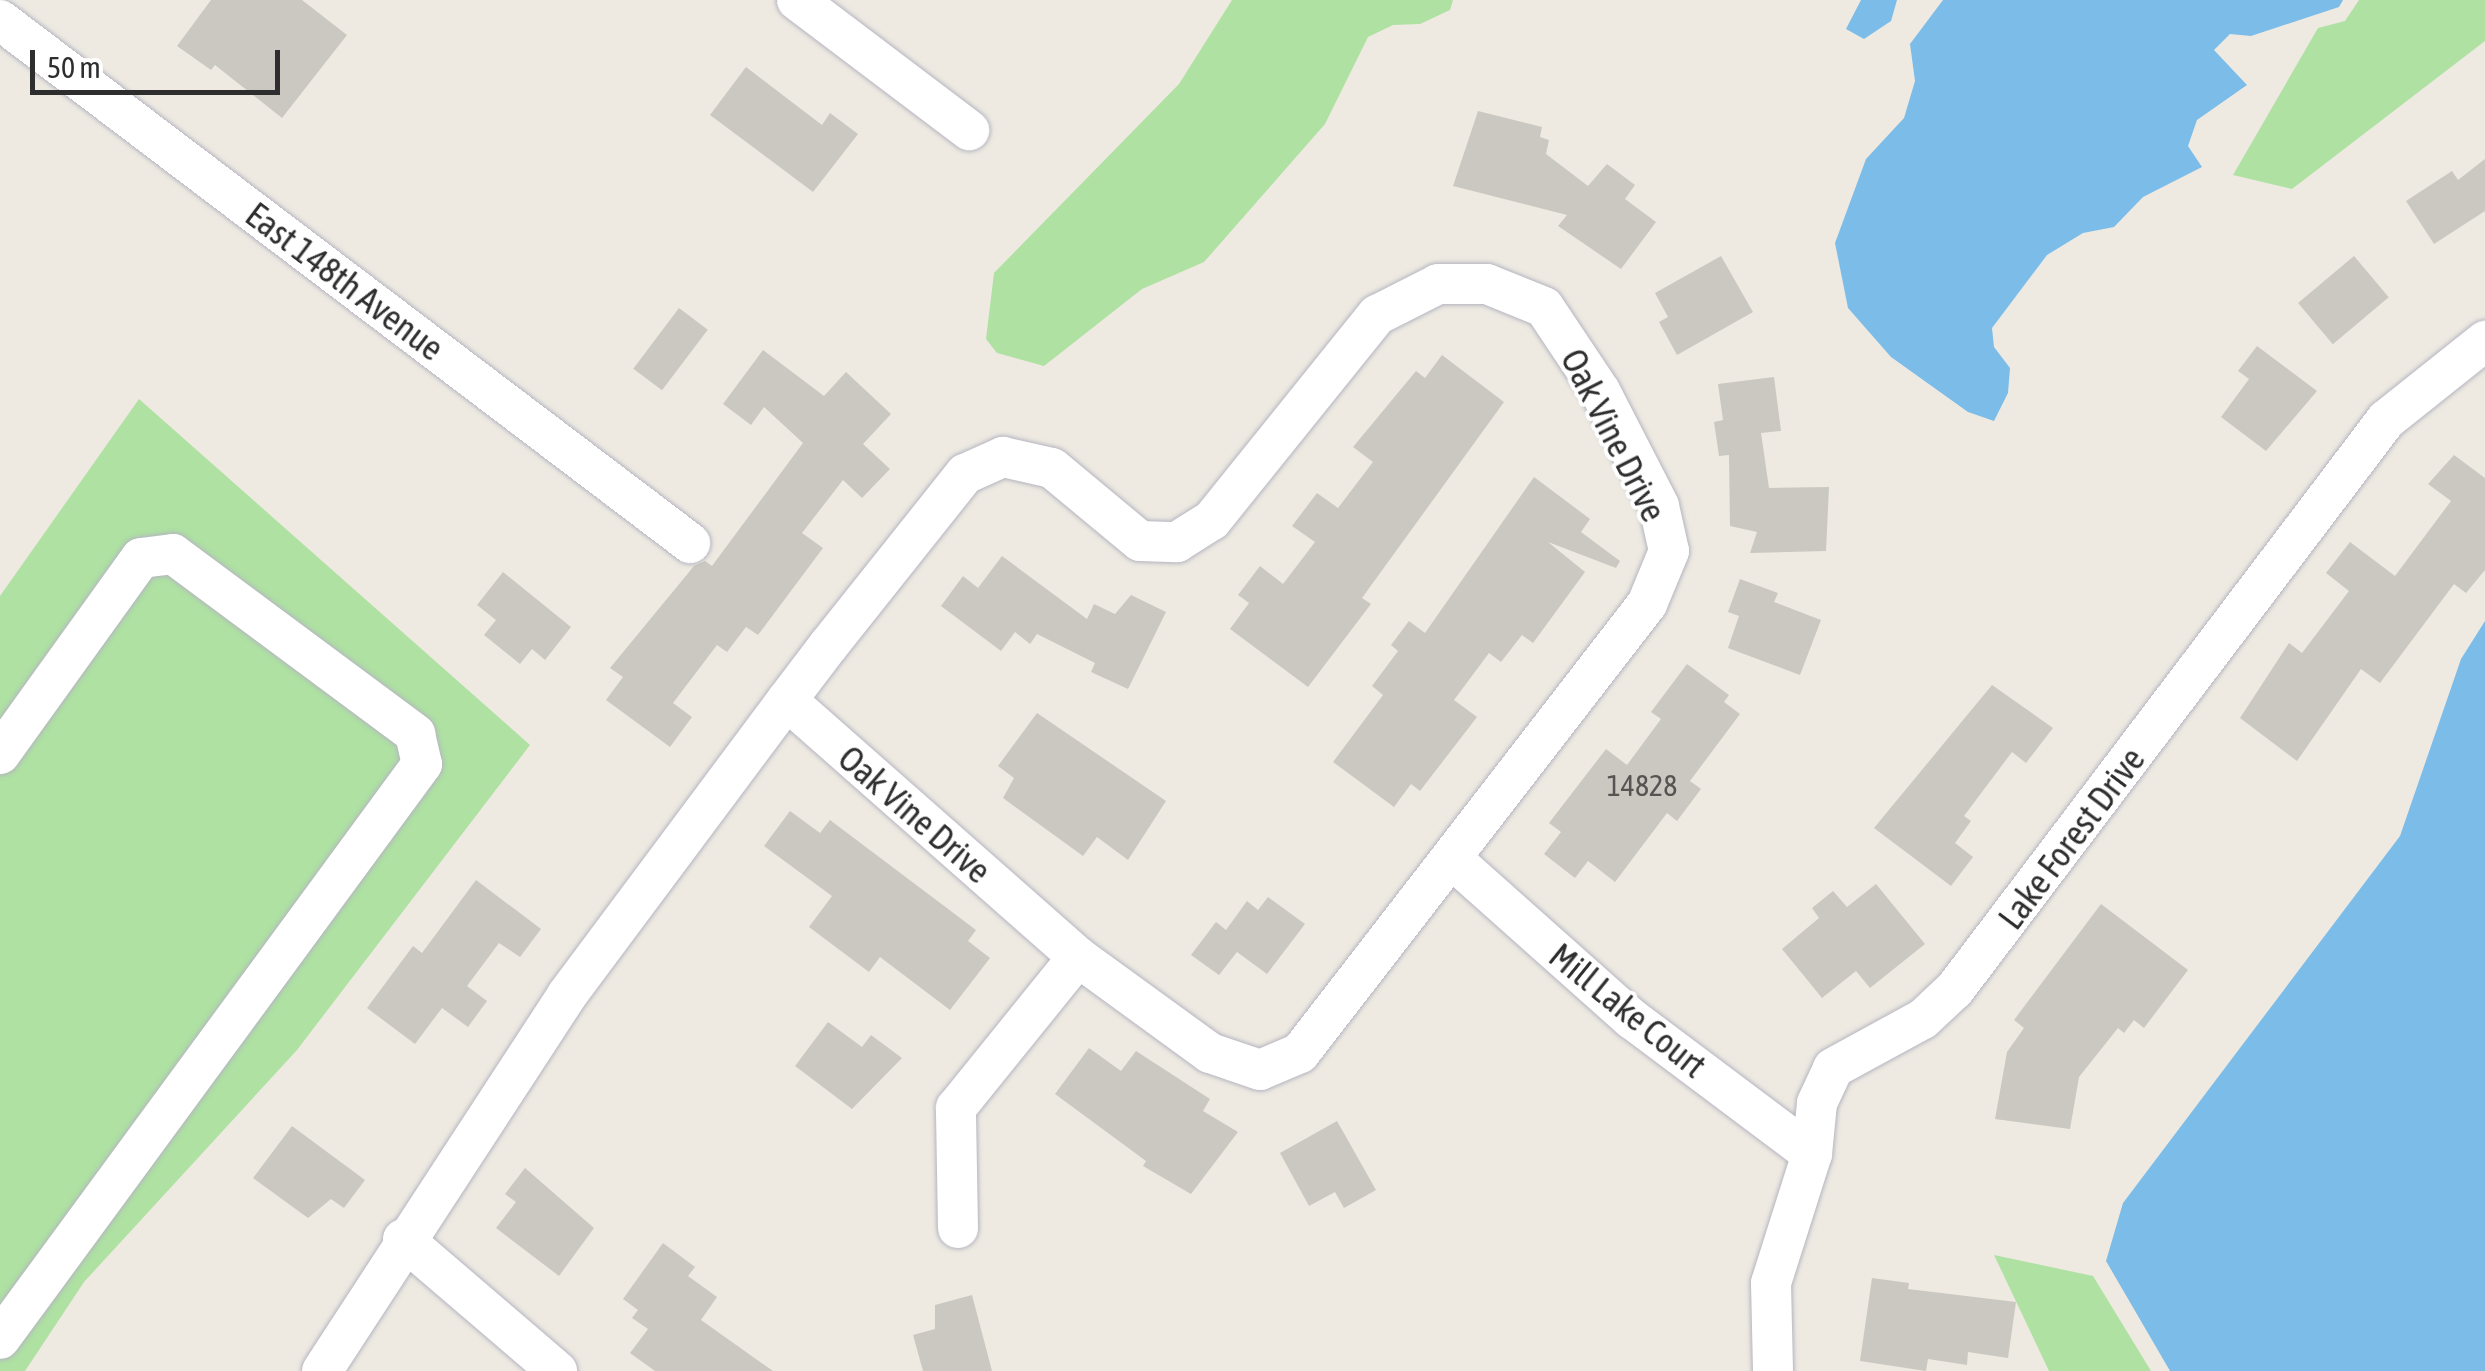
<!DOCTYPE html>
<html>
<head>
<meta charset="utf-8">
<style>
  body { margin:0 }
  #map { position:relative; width:2485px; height:1371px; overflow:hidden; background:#eeeae2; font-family:"Asap Condensed",sans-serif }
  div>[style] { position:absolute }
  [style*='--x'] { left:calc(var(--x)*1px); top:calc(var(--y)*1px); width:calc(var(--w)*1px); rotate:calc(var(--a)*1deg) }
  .green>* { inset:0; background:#aee1a2 }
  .water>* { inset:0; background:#7cbce9 }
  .building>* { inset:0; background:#cac8c0; transform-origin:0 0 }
  .roads { filter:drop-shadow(0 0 2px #b5b5c0) drop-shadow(0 0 2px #b5b5c0) }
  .minor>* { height:40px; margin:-20px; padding:0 20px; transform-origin:20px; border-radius:20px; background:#fff }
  span { translate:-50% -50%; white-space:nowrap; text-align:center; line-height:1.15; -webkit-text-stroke:8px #fff; paint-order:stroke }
  .number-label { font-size:30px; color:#555452 }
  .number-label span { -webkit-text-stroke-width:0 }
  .street-label { font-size:35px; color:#2e2e2e }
  .scale { position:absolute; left:30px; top:50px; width:250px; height:45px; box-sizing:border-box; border:5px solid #2e2e2e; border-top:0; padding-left:12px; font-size:30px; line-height:35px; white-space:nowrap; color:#2e2e2e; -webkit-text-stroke:8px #fff; paint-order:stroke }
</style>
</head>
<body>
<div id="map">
  <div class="green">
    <i style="clip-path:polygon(1232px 0,1453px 0,1450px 10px,1420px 24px,1393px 25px,1368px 37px,1325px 124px,1204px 262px,1142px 289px,1044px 366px,997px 353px,986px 339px,994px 273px,1179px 84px)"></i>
    <i style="clip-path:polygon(2359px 0,2485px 0,2485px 41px,2292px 189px,2233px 175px,2318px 28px,2345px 21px)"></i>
    <i style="clip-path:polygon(139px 399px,530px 745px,297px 1050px,84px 1282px,25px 1371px,0 1371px,0 596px)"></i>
    <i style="clip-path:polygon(1994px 1255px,2093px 1276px,2151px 1371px,2049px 1371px)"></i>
  </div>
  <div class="water">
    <i style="clip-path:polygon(1861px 0,1897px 0,1891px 21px,1864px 39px,1846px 29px)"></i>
    <i style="clip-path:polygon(1943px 0,2343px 0,2339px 7px,2251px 36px,2230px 34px,2214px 50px,2247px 85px,2197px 120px,2188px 146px,2202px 167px,2143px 197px,2114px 227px,2083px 233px,2047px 255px,1992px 328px,1994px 347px,2010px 368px,2008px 393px,1994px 421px,1968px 412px,1891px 357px,1848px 308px,1835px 243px,1866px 159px,1904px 118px,1915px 81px,1910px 44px)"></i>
    <i style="clip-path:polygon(2485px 621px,2485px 1371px,2170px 1371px,2106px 1261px,2123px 1203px,2400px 836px,2461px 659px)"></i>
  </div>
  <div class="building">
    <i style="clip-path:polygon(211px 0,302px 0,347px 35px,282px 118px,215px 65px,211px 70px,177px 46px)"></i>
    <i style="clip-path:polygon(746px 67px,822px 125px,830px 113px,858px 134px,813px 192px,710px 115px)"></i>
    <i style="clip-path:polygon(1478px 111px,1542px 127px,1540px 137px,1549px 140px,1546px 154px,1588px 186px,1607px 164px,1635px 185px,1625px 199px,1656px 222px,1621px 269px,1558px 226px,1567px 215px,1453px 186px)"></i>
    <i style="clip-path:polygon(2485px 159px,2485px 211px,2434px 244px,2406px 201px,2452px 171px,2458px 180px)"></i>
    <i style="clip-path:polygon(1721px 256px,1753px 312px,1677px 355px,1659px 322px,1668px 317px,1655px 293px)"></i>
    <i style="left:2354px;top:256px;width:54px;height:73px;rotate:50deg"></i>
    <i style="left:679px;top:308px;width:36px;height:76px;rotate:37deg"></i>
    <i style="clip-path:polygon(2257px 346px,2317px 391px,2266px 451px,2221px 417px,2249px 379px,2238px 371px)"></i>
    <i style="clip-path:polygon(763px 350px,824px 396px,846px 372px,891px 414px,863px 444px,890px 469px,862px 498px,843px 480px,802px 533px,823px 548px,758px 635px,746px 627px,727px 652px,717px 645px,673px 703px,692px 717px,670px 747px,606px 700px,623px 677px,610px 668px,694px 566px,705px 561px,712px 566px,803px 443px,764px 407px,751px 425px,723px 404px)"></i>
    <i style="clip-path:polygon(1442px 355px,1504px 402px,1362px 598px,1371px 604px,1308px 687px,1230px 629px,1249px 603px,1238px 595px,1260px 566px,1283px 584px,1315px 542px,1292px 526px,1317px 493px,1338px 508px,1373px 462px,1353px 447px,1416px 371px,1425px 378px)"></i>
    <i style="clip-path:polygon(1774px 377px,1781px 431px,1761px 433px,1769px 488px,1829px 487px,1826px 551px,1750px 553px,1757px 532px,1730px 526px,1729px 455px,1719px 456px,1714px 422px,1723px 420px,1718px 384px)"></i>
    <i style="clip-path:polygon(2454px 455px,2485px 478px,2485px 570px,2466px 593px,2454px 584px,2380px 683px,2361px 669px,2297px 761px,2240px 718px,2289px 643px,2302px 653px,2349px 591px,2326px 573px,2350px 542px,2395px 576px,2451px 501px,2428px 484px)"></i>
    <i style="clip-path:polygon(1534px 477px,1590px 519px,1581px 532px,1620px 561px,1616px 568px,1548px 542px,1585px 572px,1533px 643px,1522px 635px,1501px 662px,1489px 653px,1454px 700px,1477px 717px,1420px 791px,1411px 784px,1394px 807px,1333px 762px,1383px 695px,1372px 686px,1398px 651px,1391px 645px,1409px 621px,1425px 633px)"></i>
    <i style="clip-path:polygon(1002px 556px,1087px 619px,1094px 604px,1115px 614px,1131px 595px,1166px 612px,1128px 689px,1091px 672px,1095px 663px,1037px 634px,1030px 644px,1015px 632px,1001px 651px,941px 606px,963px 576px,978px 588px)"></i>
    <i style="clip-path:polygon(503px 572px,571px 627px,545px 660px,532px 649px,520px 664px,484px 635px,496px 620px,477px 605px)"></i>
    <i style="clip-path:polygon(1740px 579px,1778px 593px,1774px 602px,1821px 620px,1800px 675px,1728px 648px,1739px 616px,1728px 612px)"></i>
    <i style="clip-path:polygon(1687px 664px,1729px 695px,1724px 702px,1740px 714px,1690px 781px,1701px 789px,1677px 821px,1667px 813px,1615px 882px,1588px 861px,1575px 878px,1544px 854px,1561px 832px,1549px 823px,1606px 749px,1627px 765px,1661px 719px,1651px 712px)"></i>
    <i style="clip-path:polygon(1992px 685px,2053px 728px,2026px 763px,2012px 752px,1964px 816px,1971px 821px,1955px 843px,1973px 857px,1951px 886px,1874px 828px)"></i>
    <i style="clip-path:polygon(1037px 713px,1166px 801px,1128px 860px,1097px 837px,1083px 856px,1003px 798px,1014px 778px,998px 766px)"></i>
    <i style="clip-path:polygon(790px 811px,820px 833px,830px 820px,976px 930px,968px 941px,990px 958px,950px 1010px,880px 957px,869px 972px,809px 927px,832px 896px,764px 846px)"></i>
    <i style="clip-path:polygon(476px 880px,541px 929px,520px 957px,499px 943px,467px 986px,487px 1001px,468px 1027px,442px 1008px,415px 1044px,367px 1008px,413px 946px,422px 953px)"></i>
    <i style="clip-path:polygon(1876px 884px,1925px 944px,1870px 988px,1856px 971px,1822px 998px,1782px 949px,1819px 918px,1812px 908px,1833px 891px,1847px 907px)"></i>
    <i style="clip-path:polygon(1268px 897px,1305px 924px,1267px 974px,1237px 952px,1219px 975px,1191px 955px,1216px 922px,1226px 930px,1247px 901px,1258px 910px)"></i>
    <i style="clip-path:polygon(2101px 904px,2188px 970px,2144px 1028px,2134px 1020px,2124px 1033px,2118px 1028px,2079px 1077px,2070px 1129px,1995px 1119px,2007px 1052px,2024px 1028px,2014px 1020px)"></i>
    <i style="clip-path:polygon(828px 1022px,862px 1047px,871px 1035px,902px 1058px,852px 1109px,795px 1066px)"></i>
    <i style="clip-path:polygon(1089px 1048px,1121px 1071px,1136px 1051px,1210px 1099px,1203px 1111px,1238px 1132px,1191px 1194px,1143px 1166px,1146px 1161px,1055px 1094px)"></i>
    <i style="clip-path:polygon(1337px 1121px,1376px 1190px,1344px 1208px,1335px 1192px,1309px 1206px,1280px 1153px)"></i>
    <i style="clip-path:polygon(292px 1126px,365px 1180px,344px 1208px,331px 1199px,308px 1218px,253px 1178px)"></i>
    <i style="clip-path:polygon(525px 1168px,594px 1228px,559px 1276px,496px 1228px,516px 1202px,505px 1194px)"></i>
    <i style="clip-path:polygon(663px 1243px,695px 1267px,688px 1276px,717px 1297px,701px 1320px,773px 1371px,655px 1371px,630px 1353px,648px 1329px,632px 1318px,638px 1310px,623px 1299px)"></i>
    <i style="clip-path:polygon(1872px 1278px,1909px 1283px,1908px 1289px,2016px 1302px,2008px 1358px,1968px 1352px,1967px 1365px,1928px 1359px,1926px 1371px,1860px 1361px)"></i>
    <i style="clip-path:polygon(972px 1295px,992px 1371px,923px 1371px,913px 1335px,935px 1329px,935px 1305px)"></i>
  </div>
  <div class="roads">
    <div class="minor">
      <i style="--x:797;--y:0;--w:216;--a:37.1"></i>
      <i style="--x:0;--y:20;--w:866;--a:37.16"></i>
      <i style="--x:0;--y:754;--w:241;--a:-54.3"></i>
      <i style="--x:141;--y:558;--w:32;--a:-7"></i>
      <i style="--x:173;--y:554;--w:302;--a:36.6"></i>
      <i style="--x:415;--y:734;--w:31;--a:77"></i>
      <i style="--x:422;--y:764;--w:713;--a:126.28"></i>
      <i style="--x:1451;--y:858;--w:242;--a:41.7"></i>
      <i style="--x:1632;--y:1019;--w:225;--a:36.9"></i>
      <i style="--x:958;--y:1228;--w:120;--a:-91"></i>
      <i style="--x:956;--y:1108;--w:194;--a:-51.1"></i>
      <i style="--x:403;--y:1239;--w:203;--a:40.6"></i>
      <i style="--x:322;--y:1371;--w:449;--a:-56.9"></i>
      <i style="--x:567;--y:995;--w:368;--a:-53.3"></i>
      <i style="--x:787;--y:700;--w:68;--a:-52.8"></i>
      <i style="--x:828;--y:646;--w:220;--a:-51.5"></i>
      <i style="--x:965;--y:474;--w:42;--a:-24.1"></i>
      <i style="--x:1003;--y:457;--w:50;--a:12.7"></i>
      <i style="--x:1052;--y:468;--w:114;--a:39.7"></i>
      <i style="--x:1140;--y:541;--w:37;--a:2"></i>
      <i style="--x:1177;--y:542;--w:41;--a:-32.2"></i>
      <i style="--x:1212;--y:520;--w:263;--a:-51.2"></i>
      <i style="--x:1377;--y:315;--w:68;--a:-26.9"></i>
      <i style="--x:1438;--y:284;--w:49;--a:0"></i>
      <i style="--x:1487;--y:284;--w:61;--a:22"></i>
      <i style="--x:1544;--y:307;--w:101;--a:56.3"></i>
      <i style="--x:1600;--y:391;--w:129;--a:62.8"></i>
      <i style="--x:1659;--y:506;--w:46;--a:77.5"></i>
      <i style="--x:1669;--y:551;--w:57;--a:112.5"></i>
      <i style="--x:1647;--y:604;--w:567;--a:127.7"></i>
      <i style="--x:1300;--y:1053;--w:43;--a:157"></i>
      <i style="--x:1260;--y:1070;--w:53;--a:-161.2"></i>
      <i style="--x:1210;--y:1053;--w:163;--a:-144"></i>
      <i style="--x:1078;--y:957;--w:388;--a:-138.6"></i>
      <i style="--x:1773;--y:1371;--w:88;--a:-91.3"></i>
      <i style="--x:1771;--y:1283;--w:135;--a:-72.4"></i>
      <i style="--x:1812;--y:1154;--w:51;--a:-84.4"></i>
      <i style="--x:1817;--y:1103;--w:38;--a:-65"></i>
      <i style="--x:1833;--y:1068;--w:102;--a:-28.6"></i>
      <i style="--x:1923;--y:1019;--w:44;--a:-43.2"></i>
      <i style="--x:1955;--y:989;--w:714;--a:-52.86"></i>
      <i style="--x:2386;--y:420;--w:127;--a:-38.6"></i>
    </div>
  </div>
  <div class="number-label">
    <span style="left:1642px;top:785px">14828</span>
  </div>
  <div class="street-label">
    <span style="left:345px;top:281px;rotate:37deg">East 148th Avenue</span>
    <span style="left:1614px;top:435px;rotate:63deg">Oak Vine Drive</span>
    <span style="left:915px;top:814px;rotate:41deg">Oak Vine Drive</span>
    <span style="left:2071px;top:838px;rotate:-53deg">Lake Forest Drive</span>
    <span style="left:1628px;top:1010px;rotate:39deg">Mill Lake Court</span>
  </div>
  <div class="scale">50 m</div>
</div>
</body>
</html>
